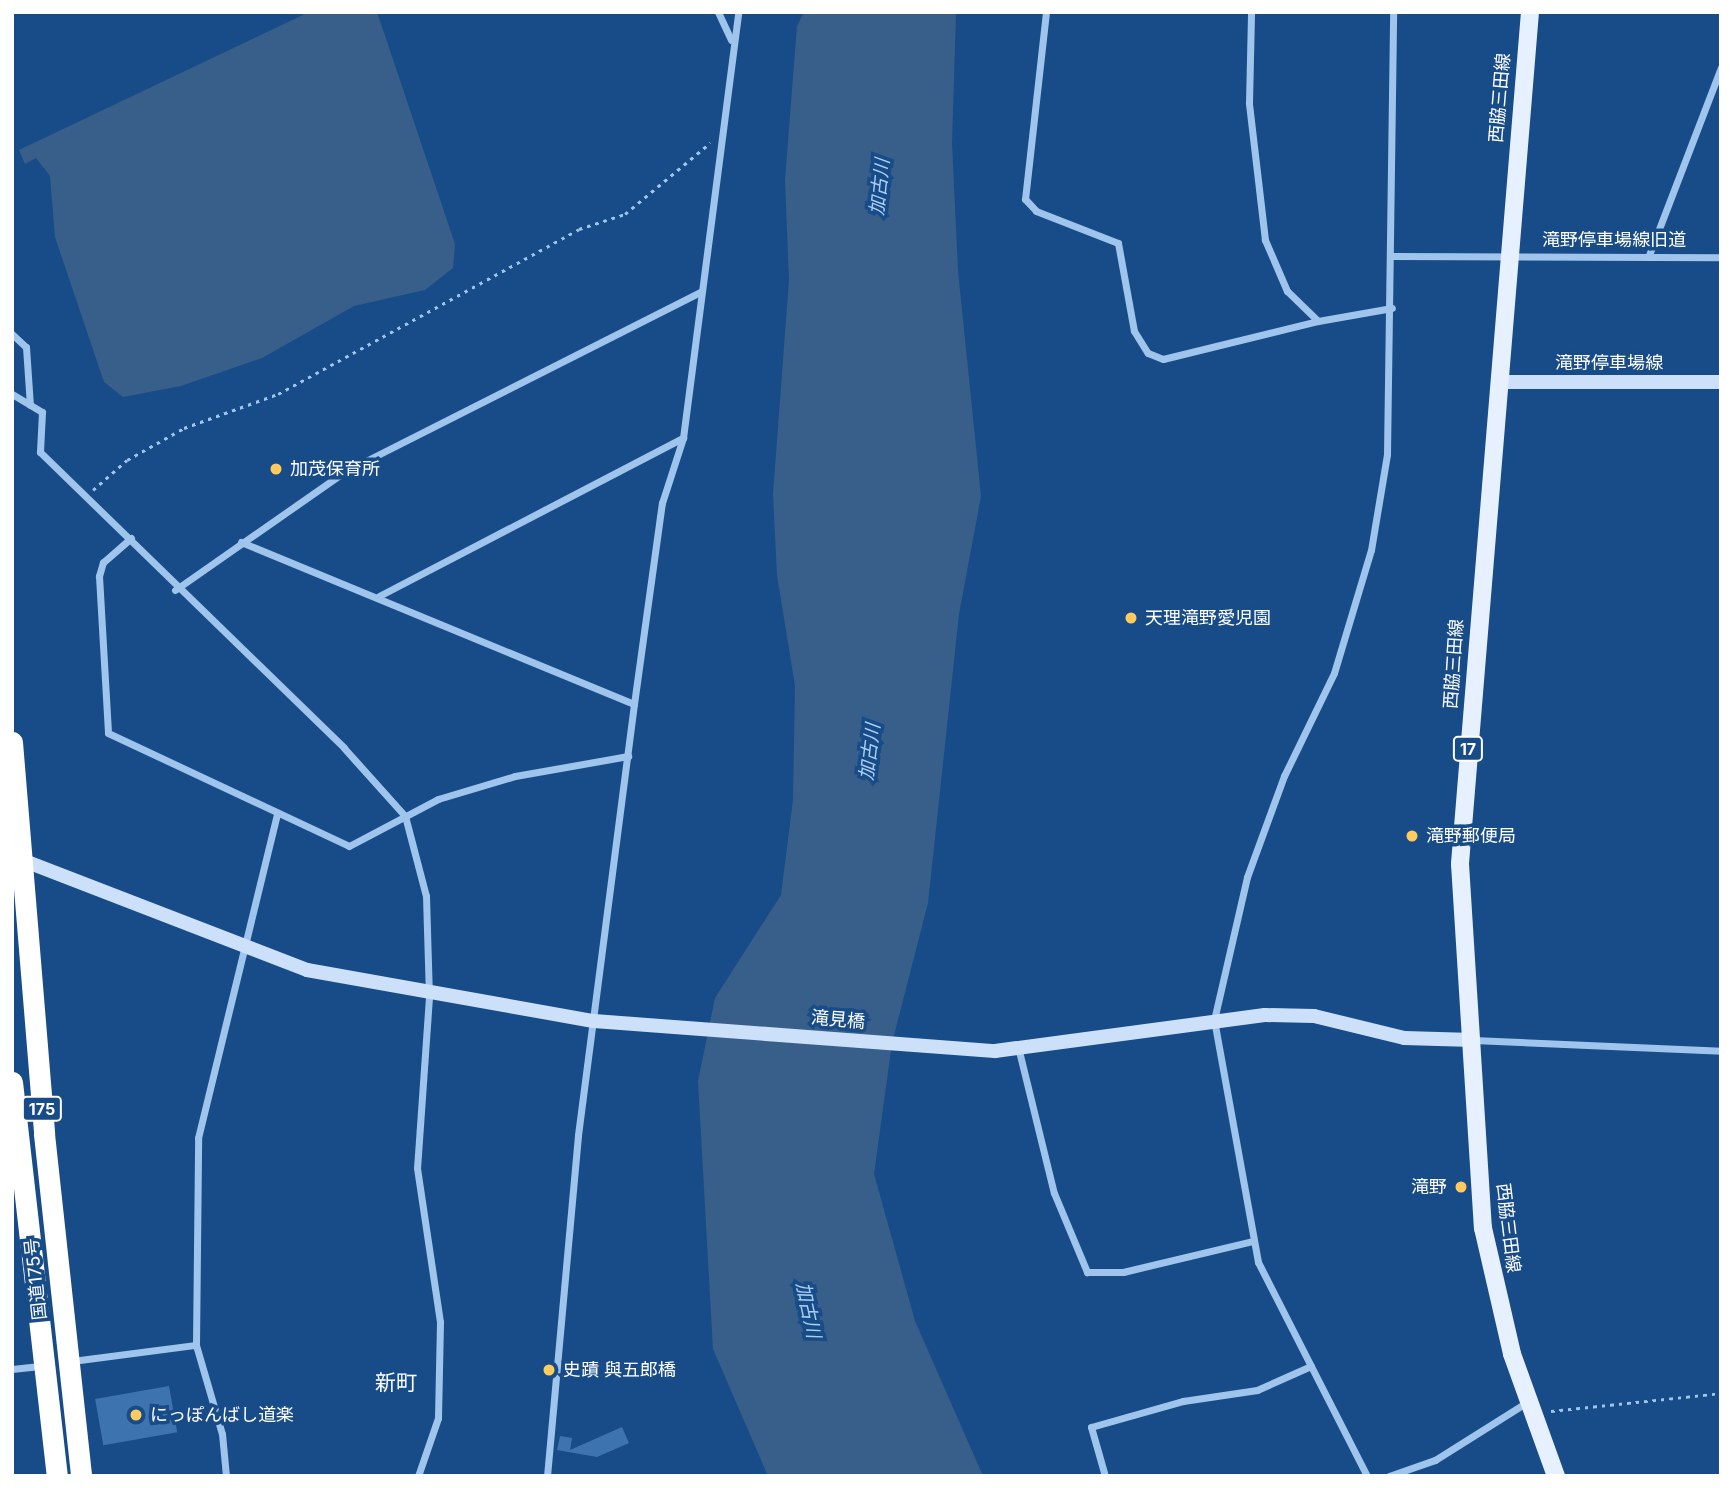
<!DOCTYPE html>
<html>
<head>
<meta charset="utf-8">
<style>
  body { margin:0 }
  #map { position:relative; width:1733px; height:1488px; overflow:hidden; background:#184c88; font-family:Inter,"Noto Sans JP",sans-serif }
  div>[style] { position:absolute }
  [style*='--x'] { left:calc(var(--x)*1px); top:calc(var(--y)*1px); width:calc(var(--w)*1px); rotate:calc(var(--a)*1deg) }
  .water>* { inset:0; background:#385f8a }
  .building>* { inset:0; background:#3d74af; transform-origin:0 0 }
  .path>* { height:2.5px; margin-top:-1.25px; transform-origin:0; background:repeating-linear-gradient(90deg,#a0c5ed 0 3.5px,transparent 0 8.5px) }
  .street>* { height:7px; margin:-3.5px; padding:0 3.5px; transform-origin:3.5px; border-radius:3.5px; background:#a0c5ed }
  .secondary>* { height:14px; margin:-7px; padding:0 7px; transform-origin:7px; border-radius:7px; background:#cce1f9 }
  .primary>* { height:18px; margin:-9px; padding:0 9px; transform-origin:9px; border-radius:9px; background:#e6f0ff }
  .highway>* { height:21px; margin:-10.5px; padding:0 10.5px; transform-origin:10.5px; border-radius:10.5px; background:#fff }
  .dots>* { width:19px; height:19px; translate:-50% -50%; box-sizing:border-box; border:4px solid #184c88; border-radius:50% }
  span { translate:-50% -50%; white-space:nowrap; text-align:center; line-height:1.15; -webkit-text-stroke:7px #184c88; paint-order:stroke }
  .shield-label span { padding:2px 5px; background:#184c88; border:2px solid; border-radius:5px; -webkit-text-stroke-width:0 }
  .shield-label { font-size:16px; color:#fff; font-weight:700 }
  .street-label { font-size:18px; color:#fff }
  .poi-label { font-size:18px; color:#fff }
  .left { translate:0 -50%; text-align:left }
  .right { translate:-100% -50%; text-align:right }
  .water-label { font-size:19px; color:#abcff5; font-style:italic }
  .quarter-label { font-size:21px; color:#fff }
  .frame { position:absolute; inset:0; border:14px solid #fff; pointer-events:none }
</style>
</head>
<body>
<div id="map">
  <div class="water">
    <i style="clip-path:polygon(309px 12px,377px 12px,455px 244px,453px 268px,425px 290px,354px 306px,262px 358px,181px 386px,123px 397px,104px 382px,55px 237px,50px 176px,36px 158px,25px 164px,19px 150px)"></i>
    <i style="clip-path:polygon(804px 12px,956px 12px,952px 143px,958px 271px,981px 496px,959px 614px,928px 903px,892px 1043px,874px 1174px,915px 1321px,983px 1476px,768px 1476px,713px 1349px,698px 1081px,715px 998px,781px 895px,793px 800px,795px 686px,777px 575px,773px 494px,789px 280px,785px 180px,797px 26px)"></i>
  </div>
  <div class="building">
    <i style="left:169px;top:1386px;width:47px;height:75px;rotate:80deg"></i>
    <i style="clip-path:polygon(622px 1427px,629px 1443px,597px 1457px,557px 1450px,560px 1436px,572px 1438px,570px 1450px)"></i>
  </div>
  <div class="path">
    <i style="--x:93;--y:490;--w:45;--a:-41.4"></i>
    <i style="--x:127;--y:460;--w:65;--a:-29.3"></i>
    <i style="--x:184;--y:428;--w:100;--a:-19.9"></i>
    <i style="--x:278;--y:394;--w:343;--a:-28.7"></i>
    <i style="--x:579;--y:229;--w:48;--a:-18.1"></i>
    <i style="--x:625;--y:214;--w:111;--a:-39.9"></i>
    <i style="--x:1551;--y:1411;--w:171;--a:-6"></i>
  </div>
  <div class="street">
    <i style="--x:718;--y:12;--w:31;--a:65"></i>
    <i style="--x:1046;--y:12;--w:188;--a:96.4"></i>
    <i style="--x:1025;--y:199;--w:16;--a:47"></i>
    <i style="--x:1036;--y:211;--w:88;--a:21.3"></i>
    <i style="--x:1118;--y:243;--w:89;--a:79.7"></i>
    <i style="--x:1134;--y:331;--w:26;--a:58"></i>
    <i style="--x:1148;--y:353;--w:16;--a:22"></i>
    <i style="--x:1163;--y:359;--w:160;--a:-13.8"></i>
    <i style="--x:1318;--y:321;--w:43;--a:-135.9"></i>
    <i style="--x:1287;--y:291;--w:56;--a:-113.3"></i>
    <i style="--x:1265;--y:240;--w:138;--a:-96.7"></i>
    <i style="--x:1249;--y:103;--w:91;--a:-88.7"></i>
    <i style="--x:1649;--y:255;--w:201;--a:-69"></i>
    <i style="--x:1391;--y:256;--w:330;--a:0.2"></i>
    <i style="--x:1318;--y:321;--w:75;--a:-10"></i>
    <i style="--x:12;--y:334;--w:19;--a:43"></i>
    <i style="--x:26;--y:347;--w:58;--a:86.1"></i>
    <i style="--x:12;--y:394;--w:35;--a:31"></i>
    <i style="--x:42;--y:412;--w:40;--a:92.9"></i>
    <i style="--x:40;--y:452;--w:424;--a:44.2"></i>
    <i style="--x:344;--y:748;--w:91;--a:48.1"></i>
    <i style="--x:405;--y:816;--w:83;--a:75.3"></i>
    <i style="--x:426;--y:896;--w:101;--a:88.3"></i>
    <i style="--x:429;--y:997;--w:171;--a:94"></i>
    <i style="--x:417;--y:1168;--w:156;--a:81.5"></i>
    <i style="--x:440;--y:1322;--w:96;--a:91.2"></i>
    <i style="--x:438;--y:1418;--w:61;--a:109"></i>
    <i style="--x:131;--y:538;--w:37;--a:139"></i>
    <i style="--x:103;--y:562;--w:15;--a:106"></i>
    <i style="--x:99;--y:576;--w:157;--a:86.7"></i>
    <i style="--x:108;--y:733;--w:266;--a:25.1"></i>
    <i style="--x:349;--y:846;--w:101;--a:-27.8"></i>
    <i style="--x:438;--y:799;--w:80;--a:-16.6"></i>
    <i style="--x:515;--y:776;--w:115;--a:-10"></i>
    <i style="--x:241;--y:542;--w:425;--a:22.4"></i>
    <i style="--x:175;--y:590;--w:206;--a:-34.9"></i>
    <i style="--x:344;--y:472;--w:401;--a:-26.8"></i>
    <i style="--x:379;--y:596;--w:343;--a:-27.5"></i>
    <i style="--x:1473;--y:1040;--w:248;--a:2.5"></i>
    <i style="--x:1019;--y:1051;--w:146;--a:76.2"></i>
    <i style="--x:1054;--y:1193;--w:86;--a:67.3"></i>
    <i style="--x:1087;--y:1272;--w:36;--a:0"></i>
    <i style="--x:1123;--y:1272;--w:134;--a:-13.4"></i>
    <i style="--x:72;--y:1361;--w:125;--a:-7.4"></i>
    <i style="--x:12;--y:1369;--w:28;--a:-6"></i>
    <i style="--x:226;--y:1476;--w:42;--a:-95.4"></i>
    <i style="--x:222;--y:1434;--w:93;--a:-106.3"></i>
    <i style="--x:196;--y:1345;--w:207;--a:-89.4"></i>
    <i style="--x:198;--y:1138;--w:333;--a:-76.3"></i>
    <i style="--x:547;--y:1476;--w:342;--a:-84.8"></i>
    <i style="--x:578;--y:1135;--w:435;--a:-82.6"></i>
    <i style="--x:634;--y:704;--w:203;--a:-82.1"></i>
    <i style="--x:662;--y:503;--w:68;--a:-72.1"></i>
    <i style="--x:683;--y:438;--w:430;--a:-82.6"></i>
    <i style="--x:1105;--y:1476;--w:51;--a:-105.9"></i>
    <i style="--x:1091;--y:1427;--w:96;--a:-15.8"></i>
    <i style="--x:1183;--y:1401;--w:75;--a:-8.5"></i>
    <i style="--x:1257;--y:1390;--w:59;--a:-24"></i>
    <i style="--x:1367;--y:1476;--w:240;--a:-117"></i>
    <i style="--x:1258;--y:1262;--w:246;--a:-100.3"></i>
    <i style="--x:1214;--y:1020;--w:147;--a:-77"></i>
    <i style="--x:1247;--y:877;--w:108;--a:-69.9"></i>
    <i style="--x:1284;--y:776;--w:114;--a:-64.1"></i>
    <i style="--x:1334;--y:673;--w:128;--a:-73.3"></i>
    <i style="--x:1371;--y:550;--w:97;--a:-80.5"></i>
    <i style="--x:1387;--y:454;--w:442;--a:-89.2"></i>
    <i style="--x:1389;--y:1476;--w:49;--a:-19.2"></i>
    <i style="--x:1435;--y:1460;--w:109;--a:-32.2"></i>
  </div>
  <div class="secondary">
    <i style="--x:1498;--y:382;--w:223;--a:0"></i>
    <i style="--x:17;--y:858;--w:311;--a:21.1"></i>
    <i style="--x:307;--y:970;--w:291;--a:10.1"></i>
    <i style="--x:594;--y:1021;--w:402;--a:4.3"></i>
    <i style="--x:995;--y:1051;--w:272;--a:-7.6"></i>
    <i style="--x:1265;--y:1015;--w:49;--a:1.2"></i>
    <i style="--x:1314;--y:1016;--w:93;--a:13.7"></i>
    <i style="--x:1404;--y:1038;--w:69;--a:1.7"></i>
  </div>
  <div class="primary">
    <i style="--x:1530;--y:12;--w:855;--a:94.7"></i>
    <i style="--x:1460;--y:864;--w:365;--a:86.4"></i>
    <i style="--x:1483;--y:1228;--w:129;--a:77"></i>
    <i style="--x:1512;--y:1354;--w:130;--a:70.2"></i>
  </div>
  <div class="highway">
    <i style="--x:12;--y:742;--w:393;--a:85.3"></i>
    <i style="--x:44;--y:1134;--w:344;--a:83.8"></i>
    <i style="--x:12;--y:1082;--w:397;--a:83.5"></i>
  </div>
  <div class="dots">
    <i style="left:276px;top:469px;background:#ffcb5c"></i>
    <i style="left:1131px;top:618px;background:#ffcb5c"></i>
    <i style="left:1412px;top:836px;background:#ffcb5c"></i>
    <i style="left:1461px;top:1187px;background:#ffcb5c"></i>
    <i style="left:549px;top:1370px;background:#ffcb5c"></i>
    <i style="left:136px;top:1415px;background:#ffcb5c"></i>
  </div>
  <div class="shield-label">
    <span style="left:1468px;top:749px">17</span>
    <span style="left:42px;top:1109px">175</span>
  </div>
  <div class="street-label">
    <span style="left:1500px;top:98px;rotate:-85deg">西脇三田線</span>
    <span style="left:1614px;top:240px">滝野停車場線旧道</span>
    <span style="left:1609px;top:363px">滝野停車場線</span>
    <span style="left:1454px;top:664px;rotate:-86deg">西脇三田線</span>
    <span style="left:838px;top:1020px;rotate:5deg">滝見橋</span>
    <span style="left:1508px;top:1228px;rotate:83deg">西脇三田線</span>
    <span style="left:36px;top:1279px;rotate:-96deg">国道175号</span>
  </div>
  <div class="poi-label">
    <span class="left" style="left:290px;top:469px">加茂保育所</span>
    <span class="left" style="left:1145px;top:618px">天理滝野愛児園</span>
    <span class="left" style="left:1426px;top:836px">滝野郵便局</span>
    <span class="right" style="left:1447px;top:1187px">滝野</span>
    <span class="left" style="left:563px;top:1370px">史蹟 與五郎橋</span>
    <span class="left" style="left:150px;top:1415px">にっぽんばし道楽</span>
  </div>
  <div class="water-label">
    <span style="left:880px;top:187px;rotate:-84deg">加古川</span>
    <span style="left:870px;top:752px;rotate:-83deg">加古川</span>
    <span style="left:808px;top:1310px;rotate:78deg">加古川</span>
  </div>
  <div class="quarter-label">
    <span style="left:396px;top:1383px">新町</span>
  </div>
  <div class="frame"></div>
</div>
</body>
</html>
